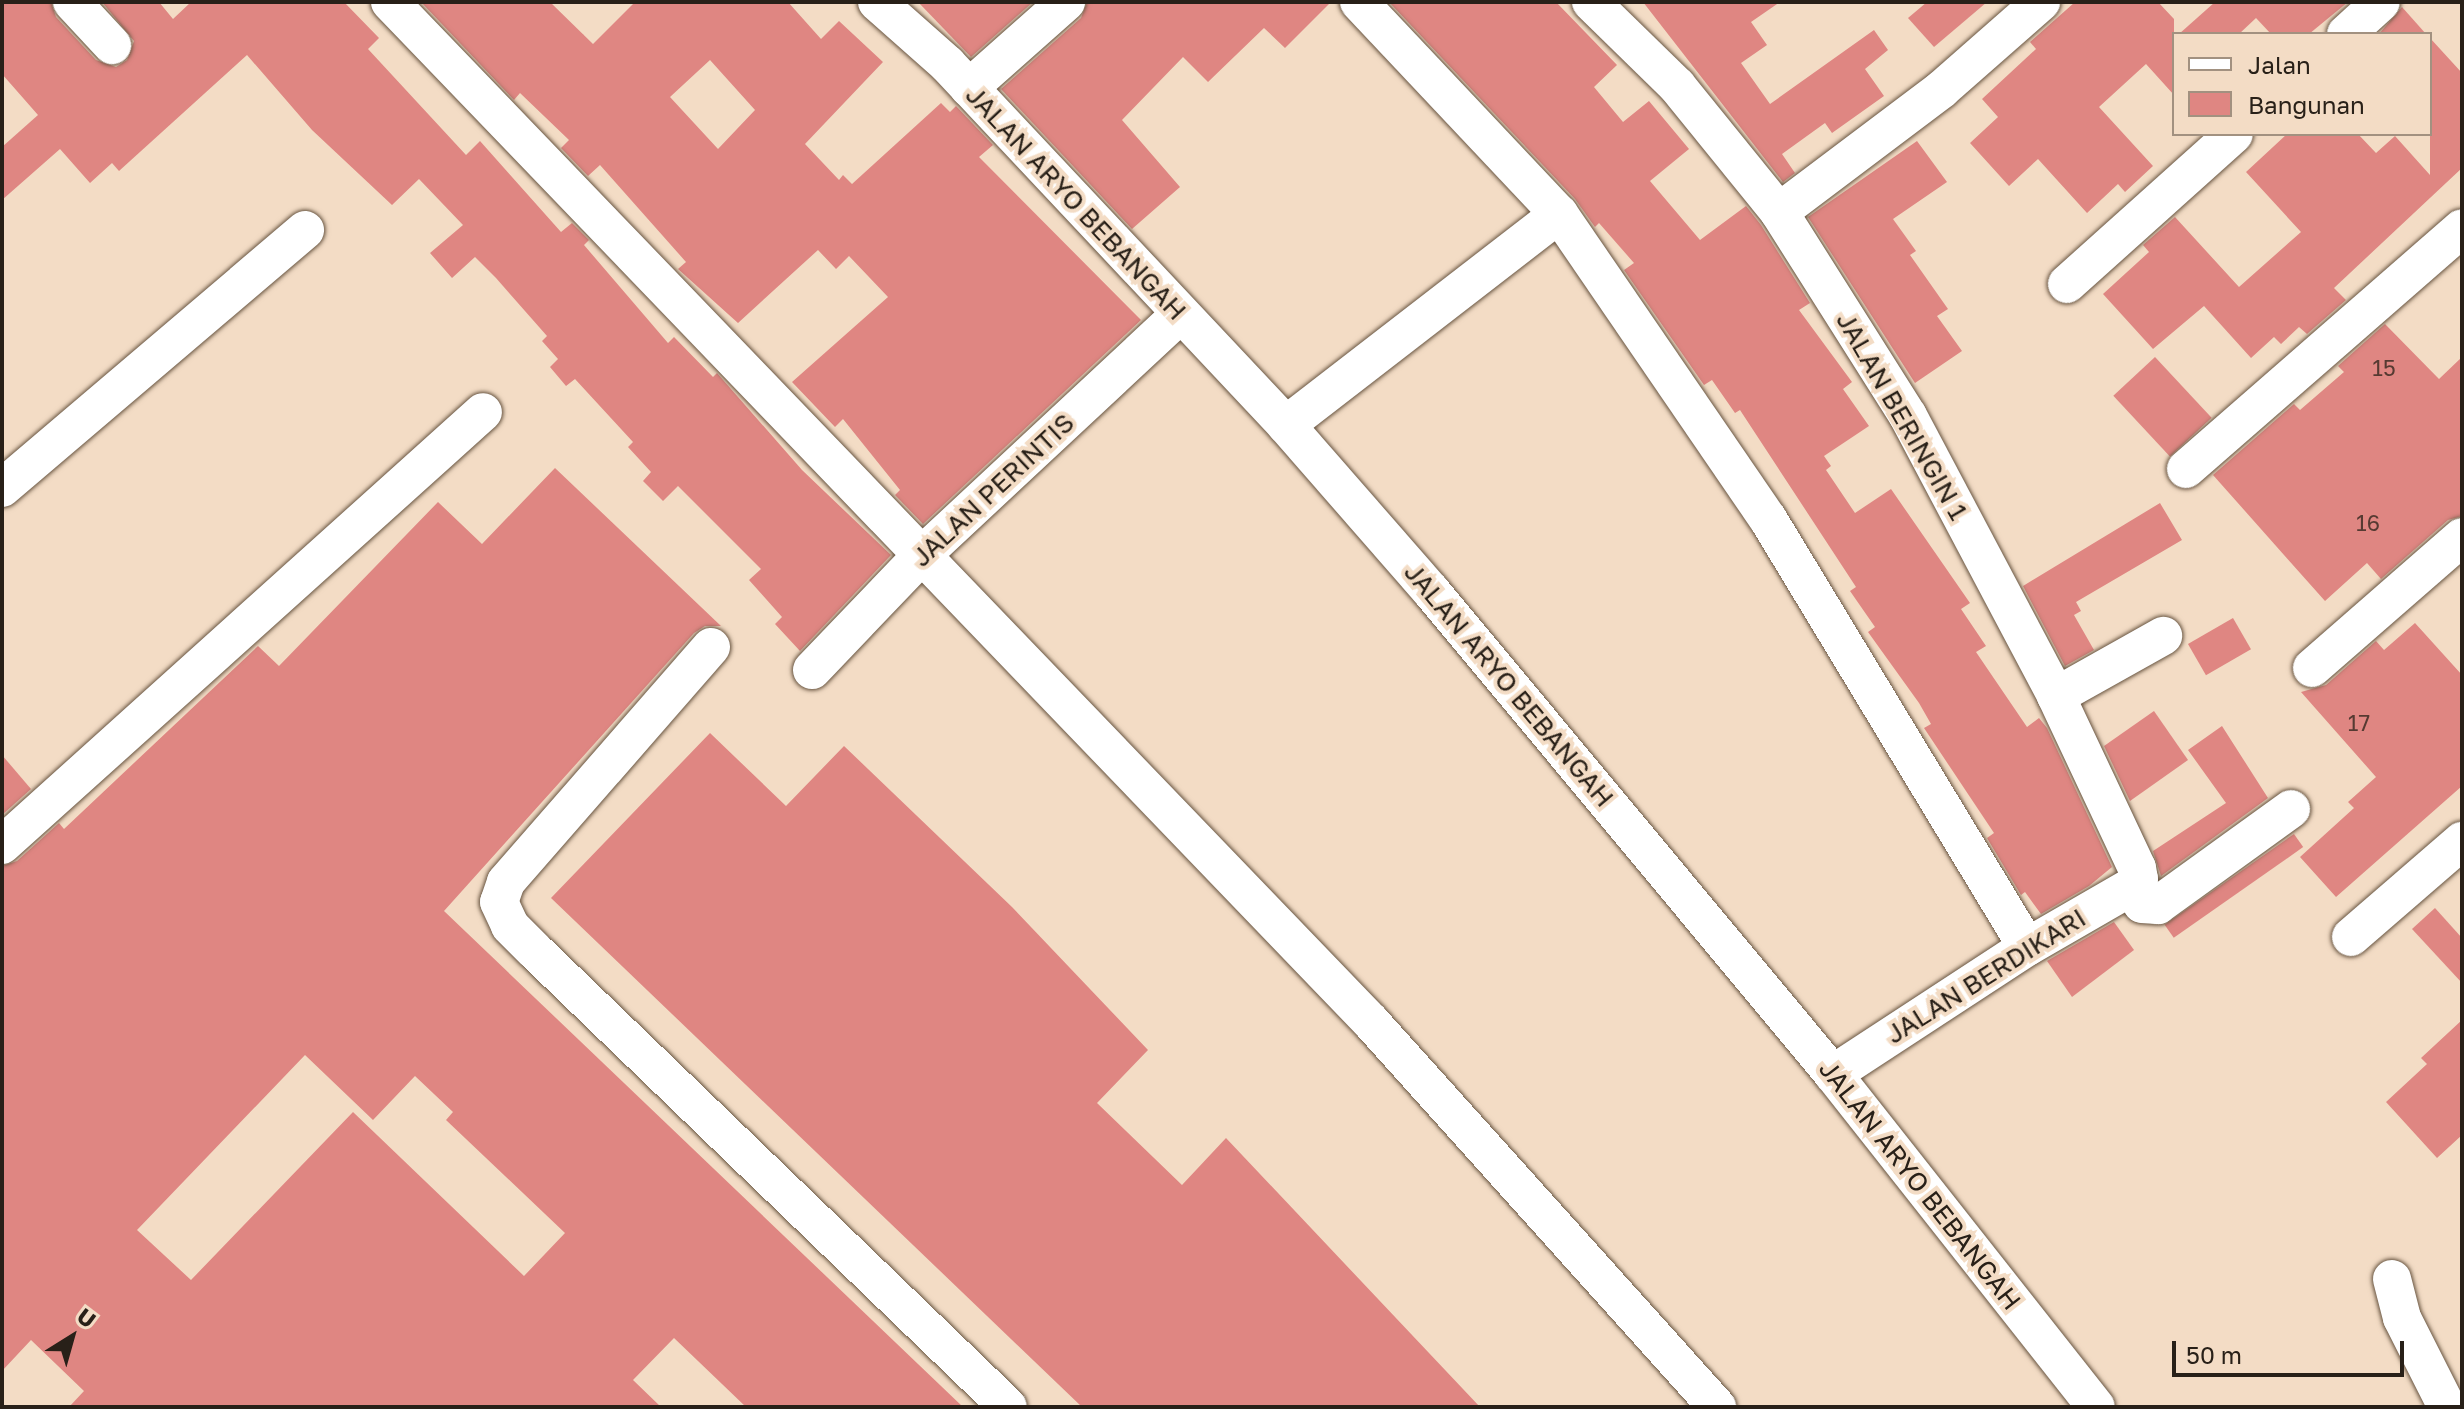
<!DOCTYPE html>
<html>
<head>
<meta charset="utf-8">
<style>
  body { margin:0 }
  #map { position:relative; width:2464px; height:1409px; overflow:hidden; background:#f3dcc5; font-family:"Golos Text",sans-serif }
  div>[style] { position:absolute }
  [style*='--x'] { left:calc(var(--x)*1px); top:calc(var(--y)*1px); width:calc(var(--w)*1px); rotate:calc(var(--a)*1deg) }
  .building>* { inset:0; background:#df8682; transform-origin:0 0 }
  .roads { filter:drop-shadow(0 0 2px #675440) drop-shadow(0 0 2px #675440) }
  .minor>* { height:38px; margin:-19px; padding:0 19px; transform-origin:19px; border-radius:19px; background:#fff }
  span { translate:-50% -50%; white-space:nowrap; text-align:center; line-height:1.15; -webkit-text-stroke:8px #f3dcc5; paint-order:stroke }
  .number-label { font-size:22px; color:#563a32 }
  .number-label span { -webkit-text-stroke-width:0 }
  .street-label { font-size:26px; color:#282018 }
  .frame { position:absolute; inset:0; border:4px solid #282018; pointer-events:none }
  .legend { position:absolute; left:2172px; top:32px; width:260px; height:104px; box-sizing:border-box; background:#f3dcc5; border:2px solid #a29180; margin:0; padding:10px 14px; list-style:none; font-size:24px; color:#282018 }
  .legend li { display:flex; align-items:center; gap:16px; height:40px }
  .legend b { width:40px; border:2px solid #a29180 }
  .north { position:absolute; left:32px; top:1297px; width:80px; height:80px; -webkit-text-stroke:6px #f3dcc5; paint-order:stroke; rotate:37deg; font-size:22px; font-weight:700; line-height:32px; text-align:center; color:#282018 }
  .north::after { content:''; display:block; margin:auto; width:28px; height:36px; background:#282018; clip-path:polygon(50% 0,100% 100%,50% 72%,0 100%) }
  .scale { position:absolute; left:2172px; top:1341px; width:232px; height:36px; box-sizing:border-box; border:4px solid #282018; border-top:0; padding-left:10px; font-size:24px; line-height:28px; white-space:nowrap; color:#282018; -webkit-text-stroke:6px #f3dcc5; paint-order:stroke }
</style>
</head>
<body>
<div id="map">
  <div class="building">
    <i style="clip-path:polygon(2px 2px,51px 2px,56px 17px,96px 60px,116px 67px,127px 60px,134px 41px,102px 2px,159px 2px,173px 19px,191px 2px,344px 2px,379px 38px,368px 49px,466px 155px,480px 141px,561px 232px,572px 223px,589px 240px,584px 245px,668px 343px,674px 337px,713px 377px,717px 373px,802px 470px,891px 555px,800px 651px,775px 624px,782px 617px,749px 580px,761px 569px,678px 486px,663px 501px,643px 481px,651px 472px,628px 447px,633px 442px,575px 379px,566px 386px,550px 367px,558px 359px,542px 341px,547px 336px,496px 278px,475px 257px,452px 278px,430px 253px,463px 225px,419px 179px,392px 205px,312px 130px,247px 55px,119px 171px,112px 163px,90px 183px,60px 149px,2px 200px,2px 147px,38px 115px,2px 74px)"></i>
    <i style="clip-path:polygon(evenodd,421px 2px,550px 2px,593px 44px,635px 2px,788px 2px,821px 39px,839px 21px,883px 62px,805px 144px,839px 180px,843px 175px,852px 184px,941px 103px,950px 112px,956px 106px,993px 145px,979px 157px,1141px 320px,923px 524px,895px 495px,900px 490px,843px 419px,835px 427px,792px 382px,888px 297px,849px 256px,836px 269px,818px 250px,738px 323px,678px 269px,686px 262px,600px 165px,588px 176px,561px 148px,569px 140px,520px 93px,514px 100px,421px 2px,710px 60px,755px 110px,718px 149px,670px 97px,710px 60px)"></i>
    <i style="clip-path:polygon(918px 2px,1033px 2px,971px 57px)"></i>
    <i style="clip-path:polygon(1087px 2px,1331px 2px,1285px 48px,1264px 28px,1208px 82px,1183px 57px,1122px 120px,1180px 187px,1132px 229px,1001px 89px,1081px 18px)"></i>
    <i style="clip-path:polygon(1389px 2px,1556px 2px,1617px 65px,1594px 87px,1623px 122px,1649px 101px,1689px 149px,1650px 181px,1700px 240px,1746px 206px,1761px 225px,1810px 303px,1799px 310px,1852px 382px,1843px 389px,1869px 426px,1824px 456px,1831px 466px,1826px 470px,1855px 513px,1891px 489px,1970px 603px,1961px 609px,1986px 646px,1976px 652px,2027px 727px,2039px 718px,2047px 728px,2112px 867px,2089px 886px,2041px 914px,2025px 892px,2021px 895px,1987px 838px,1994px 833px,1924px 728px,1931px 724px,1919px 703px,1868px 632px,1875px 627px,1850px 591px,1856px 587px,1740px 410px,1735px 413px,1712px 380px,1704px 385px,1624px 270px,1634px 263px,1599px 223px,1595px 227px,1575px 199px)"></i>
    <i style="clip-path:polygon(1643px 2px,1780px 2px,1751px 22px,1767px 45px,1741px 63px,1770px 104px,1874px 30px,1888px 50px,1865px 69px,1884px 96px,1832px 133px,1825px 123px,1782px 154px,1795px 173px,1783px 182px)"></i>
    <i style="clip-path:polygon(1927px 2px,1987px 2px,1934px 47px,1908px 18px)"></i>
    <i style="clip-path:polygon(2075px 2px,2158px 2px,2174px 19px,2174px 95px,2146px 64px,2099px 107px,2153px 166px,2125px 192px,2118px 184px,2087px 213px,2038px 159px,2009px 186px,1970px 143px,1998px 117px,1982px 99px,2036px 49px,2030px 42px)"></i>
    <i style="clip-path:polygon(2215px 2px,2348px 2px,2309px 34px,2271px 34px,2256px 18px,2239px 34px,2179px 34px)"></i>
    <i style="clip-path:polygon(2402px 7px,2426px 34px,2379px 34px)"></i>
    <i style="clip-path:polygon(2430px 38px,2462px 73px,2462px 168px,2334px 288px,2346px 300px,2307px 334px,2299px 327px,2281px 344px,2274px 337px,2251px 358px,2204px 306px,2153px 349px,2103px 294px,2149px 252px,2143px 245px,2175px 217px,2239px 287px,2301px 232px,2246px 172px,2287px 134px,2358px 134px,2376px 153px,2395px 136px,2430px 175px)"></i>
    <i style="clip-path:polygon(1917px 141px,1947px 182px,1893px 219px,1916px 251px,1910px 255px,1948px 309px,1937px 316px,1962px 351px,1915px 383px,1808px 217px)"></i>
    <i style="clip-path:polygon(2385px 324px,2439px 379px,2462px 357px,2462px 516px,2448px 520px,2381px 579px,2367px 563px,2325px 601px,2213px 475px,2294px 404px,2300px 410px,2344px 372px,2338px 366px)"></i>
    <i style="left:2155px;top:357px;width:83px;height:57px;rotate:47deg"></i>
    <i style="clip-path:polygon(evenodd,555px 468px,721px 626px,705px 626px,694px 633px,444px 911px,963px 1407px,746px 1407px,674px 1338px,633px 1380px,661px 1407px,69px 1407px,84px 1391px,31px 1340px,2px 1371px,2px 866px,17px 861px,59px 823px,64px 829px,258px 646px,279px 666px,438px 502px,482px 544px,555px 468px,305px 1055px,373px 1120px,415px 1076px,453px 1112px,446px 1120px,565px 1233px,524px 1276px,353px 1112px,191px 1280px,137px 1230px,305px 1055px)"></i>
    <i style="clip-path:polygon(2160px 503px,2182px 540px,2076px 602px,2081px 611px,2074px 615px,2094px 650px,2065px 666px,2023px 586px)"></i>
    <i style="left:2233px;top:618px;width:36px;height:52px;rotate:60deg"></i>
    <i style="clip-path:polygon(2415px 623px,2462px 675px,2462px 786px,2336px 897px,2300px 857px,2354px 808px,2348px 802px,2376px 777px,2301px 692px,2326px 685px,2376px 641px,2384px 650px)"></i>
    <i style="clip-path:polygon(2154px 711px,2188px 760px,2130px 801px,2104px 746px)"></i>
    <i style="clip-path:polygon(2222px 726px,2268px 798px,2161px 876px,2153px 851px,2226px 803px,2188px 750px)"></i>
    <i style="clip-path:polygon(710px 733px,786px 806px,844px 746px,1012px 907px,1148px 1050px,1097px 1103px,1182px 1185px,1226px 1138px,1480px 1407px,1082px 1407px,551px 898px)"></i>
    <i style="clip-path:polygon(2px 755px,31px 789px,2px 815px)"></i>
    <i style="left:2294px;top:834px;width:16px;height:158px;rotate:55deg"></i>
    <i style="clip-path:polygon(2435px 908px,2462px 938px,2462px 983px,2412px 929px)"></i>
    <i style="clip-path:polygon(2114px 922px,2134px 950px,2072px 997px,2047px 961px)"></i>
    <i style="clip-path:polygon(2462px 1020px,2462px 1135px,2437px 1158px,2386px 1102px,2427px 1064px,2421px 1058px)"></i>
  </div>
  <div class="roads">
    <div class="minor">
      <i style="--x:72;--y:2;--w:59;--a:47.1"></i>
      <i style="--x:390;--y:2;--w:1415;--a:46.12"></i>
      <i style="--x:1371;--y:1022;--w:518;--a:48.05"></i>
      <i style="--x:877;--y:2;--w:94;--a:41.5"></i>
      <i style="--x:947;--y:64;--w:495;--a:46.8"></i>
      <i style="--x:1286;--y:425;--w:220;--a:48.9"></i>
      <i style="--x:1431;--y:591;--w:628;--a:50.23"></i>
      <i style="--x:1833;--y:1074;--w:424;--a:51.7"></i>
      <i style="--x:1359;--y:2;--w:291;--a:46.7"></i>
      <i style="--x:1559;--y:214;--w:370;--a:55.6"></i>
      <i style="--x:1768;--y:519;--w:500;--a:58.82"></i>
      <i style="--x:1591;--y:2;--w:120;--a:44.3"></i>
      <i style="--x:1677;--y:86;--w:162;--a:51"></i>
      <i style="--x:1779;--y:212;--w:241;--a:57.7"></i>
      <i style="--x:1908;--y:416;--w:317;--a:62.1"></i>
      <i style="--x:2056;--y:696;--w:190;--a:64.8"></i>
      <i style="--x:2137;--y:868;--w:11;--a:80"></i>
      <i style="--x:2139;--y:879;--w:11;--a:135"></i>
      <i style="--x:2131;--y:887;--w:120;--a:150"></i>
      <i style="--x:2027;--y:947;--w:232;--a:146.8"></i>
      <i style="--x:2346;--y:34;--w:47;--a:-42.4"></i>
      <i style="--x:969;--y:88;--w:130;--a:-41.6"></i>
      <i style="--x:1779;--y:212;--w:204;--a:-37"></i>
      <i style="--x:1942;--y:89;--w:132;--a:-41.3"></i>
      <i style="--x:2067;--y:284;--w:224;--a:-41.9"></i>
      <i style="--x:1286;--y:425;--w:345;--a:-37.7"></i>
      <i style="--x:2186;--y:469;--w:366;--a:-41.1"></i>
      <i style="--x:2;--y:488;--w:398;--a:-40.4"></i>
      <i style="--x:711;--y:647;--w:312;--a:131.1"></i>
      <i style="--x:506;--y:882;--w:21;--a:109"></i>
      <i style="--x:499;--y:902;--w:26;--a:65"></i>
      <i style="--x:510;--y:926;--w:34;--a:45"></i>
      <i style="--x:534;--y:950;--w:658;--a:43.95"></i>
      <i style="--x:2312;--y:668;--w:199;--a:-41.1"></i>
      <i style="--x:812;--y:670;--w:158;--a:-46.3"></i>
      <i style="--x:921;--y:556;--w:353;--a:-43"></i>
      <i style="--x:2056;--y:696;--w:123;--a:-29.3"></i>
      <i style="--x:2;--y:845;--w:647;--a:-41.99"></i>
      <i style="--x:2131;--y:887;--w:20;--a:57"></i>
      <i style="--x:2142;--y:904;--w:16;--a:4"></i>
      <i style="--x:2158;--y:905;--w:164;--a:-35.8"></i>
      <i style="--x:2351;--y:937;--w:147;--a:-40.9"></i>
      <i style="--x:2392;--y:1279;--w:40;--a:75.6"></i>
      <i style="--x:2402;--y:1318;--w:100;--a:63.2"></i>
    </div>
  </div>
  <div class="number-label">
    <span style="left:2384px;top:368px">15</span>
    <span style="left:2368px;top:523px">16</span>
    <span style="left:2359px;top:723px">17</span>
  </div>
  <div class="street-label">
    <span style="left:1076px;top:203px;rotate:47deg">JALAN ARYO BEBANGAH</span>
    <span style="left:1902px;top:416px;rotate:60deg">JALAN BERINGIN 1</span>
    <span style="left:993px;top:490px;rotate:-43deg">JALAN PERINTIS</span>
    <span style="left:1509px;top:685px;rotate:50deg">JALAN ARYO BEBANGAH</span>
    <span style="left:1986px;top:976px;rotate:-32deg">JALAN BERDIKARI</span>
    <span style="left:1920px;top:1185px;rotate:52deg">JALAN ARYO BEBANGAH</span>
  </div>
  <div class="frame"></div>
  <ul class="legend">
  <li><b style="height:10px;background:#fff"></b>Jalan</li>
  <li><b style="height:22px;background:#df8682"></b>Bangunan</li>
  </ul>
  <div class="north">U</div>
  <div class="scale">50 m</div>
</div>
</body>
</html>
